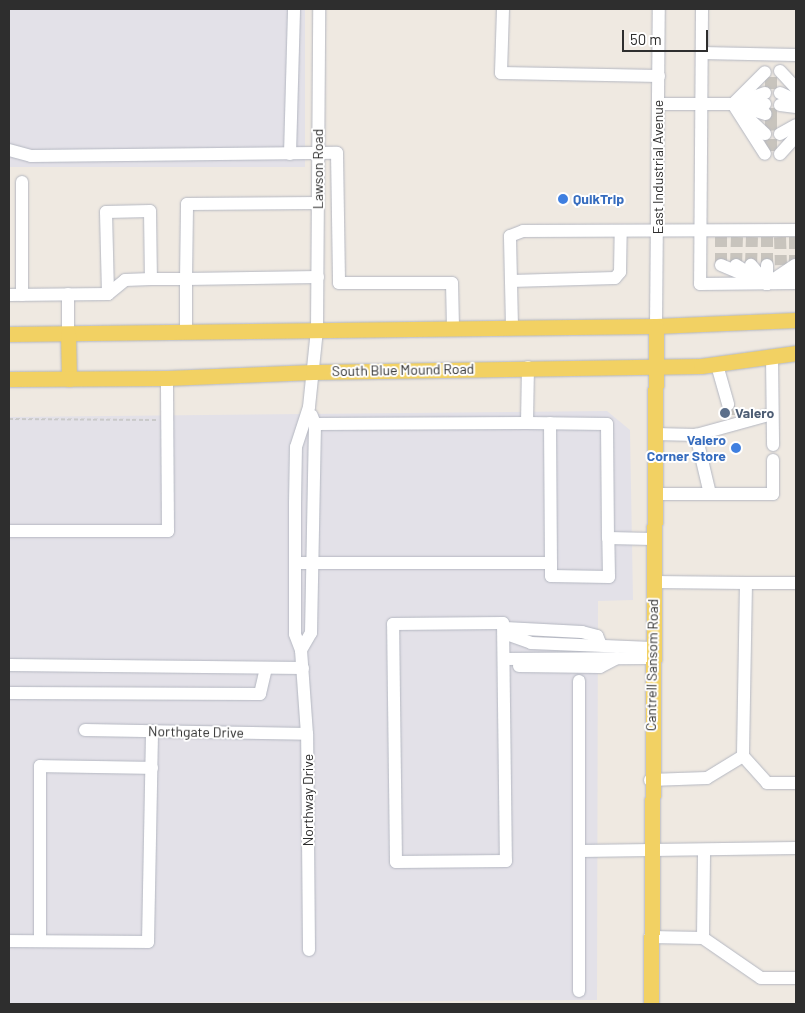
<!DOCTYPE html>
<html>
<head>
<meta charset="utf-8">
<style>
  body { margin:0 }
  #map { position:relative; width:805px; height:1013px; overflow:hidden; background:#efe9e1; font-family:Barlow,sans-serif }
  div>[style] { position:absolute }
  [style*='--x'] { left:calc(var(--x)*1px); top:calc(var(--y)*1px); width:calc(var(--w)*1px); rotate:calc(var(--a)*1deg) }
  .industrial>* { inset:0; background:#e3e1e8; transform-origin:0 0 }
  .minor-tunnel>* { height:12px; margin-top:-6px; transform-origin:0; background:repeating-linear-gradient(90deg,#c8c4bd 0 12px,transparent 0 18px) }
  .path>* { height:2px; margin-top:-1px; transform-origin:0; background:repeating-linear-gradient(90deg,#c9c9c9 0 4px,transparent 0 6.5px) }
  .roads { filter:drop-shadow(0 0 1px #b4b7c1) drop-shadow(0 0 1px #b4b7c1) }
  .minor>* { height:12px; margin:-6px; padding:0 6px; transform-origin:6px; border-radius:6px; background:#fff }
  .major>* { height:15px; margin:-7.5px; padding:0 7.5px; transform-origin:7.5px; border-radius:7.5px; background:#f2d163 }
  .dots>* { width:14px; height:14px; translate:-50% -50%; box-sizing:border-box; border:2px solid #fff; border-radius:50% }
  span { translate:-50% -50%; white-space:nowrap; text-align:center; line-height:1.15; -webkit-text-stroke:4px #fff; paint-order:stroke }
  .street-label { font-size:14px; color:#2e2e2e }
  .shop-label { font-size:14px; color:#366cbe; font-weight:700 }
  .left { translate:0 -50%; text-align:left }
  .right { translate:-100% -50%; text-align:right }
  .service-label { font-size:14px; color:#4e5e75; font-weight:700 }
  .frame { position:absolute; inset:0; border:10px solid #2e2e2e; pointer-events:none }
  .scale { position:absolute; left:622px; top:30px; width:86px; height:22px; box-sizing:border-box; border:2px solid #2e2e2e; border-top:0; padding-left:6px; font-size:15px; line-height:18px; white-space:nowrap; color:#2e2e2e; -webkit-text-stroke:4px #fff; paint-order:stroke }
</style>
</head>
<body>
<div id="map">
  <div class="industrial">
    <i style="left:9px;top:9px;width:296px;height:158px"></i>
    <i style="clip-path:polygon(607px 411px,630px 430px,633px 600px,598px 601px,597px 1000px,9px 1004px,9px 417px)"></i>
  </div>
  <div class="minor-tunnel">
    <i style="--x:765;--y:83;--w:15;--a:0"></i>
    <i style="--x:765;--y:114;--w:15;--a:0"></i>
    <i style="--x:765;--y:125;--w:15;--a:-4"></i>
    <i style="--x:765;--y:145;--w:15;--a:0"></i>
    <i style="--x:780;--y:237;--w:28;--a:88"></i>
    <i style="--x:795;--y:237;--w:28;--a:90"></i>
    <i style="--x:721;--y:265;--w:28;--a:-90"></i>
    <i style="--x:736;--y:265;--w:28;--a:-88"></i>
    <i style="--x:751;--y:265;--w:28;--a:-88"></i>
    <i style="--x:767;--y:265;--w:28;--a:-90"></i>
    <i style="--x:728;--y:404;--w:17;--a:73"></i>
  </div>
  <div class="path">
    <i style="--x:9;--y:419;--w:147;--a:0.4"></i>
  </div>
  <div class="roads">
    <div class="minor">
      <i style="--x:503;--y:9;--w:64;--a:91.8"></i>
      <i style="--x:501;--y:73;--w:158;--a:1.1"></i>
      <i style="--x:702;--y:9;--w:275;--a:90.4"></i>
      <i style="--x:700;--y:284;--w:96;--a:-0.6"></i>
      <i style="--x:702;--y:53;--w:94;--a:1.2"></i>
      <i style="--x:780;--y:71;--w:23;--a:47"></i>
      <i style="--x:765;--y:93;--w:34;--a:161"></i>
      <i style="--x:733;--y:104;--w:32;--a:0"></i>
      <i style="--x:780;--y:93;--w:17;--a:24"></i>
      <i style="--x:740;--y:99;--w:9;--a:144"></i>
      <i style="--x:733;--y:104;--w:59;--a:57.4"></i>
      <i style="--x:659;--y:104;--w:74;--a:0"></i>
      <i style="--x:733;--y:104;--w:45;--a:-45"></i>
      <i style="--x:736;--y:105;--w:3;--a:-162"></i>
      <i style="--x:733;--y:104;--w:34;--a:17"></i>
      <i style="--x:780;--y:105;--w:16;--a:7"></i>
      <i style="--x:749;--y:119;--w:22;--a:43"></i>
      <i style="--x:780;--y:134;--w:18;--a:-29"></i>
      <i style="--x:9;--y:150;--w:23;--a:15"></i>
      <i style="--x:31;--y:156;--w:306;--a:-0.6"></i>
      <i style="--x:337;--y:153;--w:130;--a:89.1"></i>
      <i style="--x:339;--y:283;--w:113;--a:0"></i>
      <i style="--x:452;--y:283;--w:44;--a:88.7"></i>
      <i style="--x:290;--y:154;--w:145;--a:-88.4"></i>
      <i style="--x:780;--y:154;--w:24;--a:-48"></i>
      <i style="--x:22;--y:182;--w:113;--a:90"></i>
      <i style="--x:721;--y:265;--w:25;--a:23"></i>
      <i style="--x:736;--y:265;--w:36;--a:32"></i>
      <i style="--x:767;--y:284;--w:25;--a:-130"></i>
      <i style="--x:795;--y:265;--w:34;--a:146"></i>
      <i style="--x:767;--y:284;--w:31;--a:-22"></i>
      <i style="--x:318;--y:277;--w:132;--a:179.1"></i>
      <i style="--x:186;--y:279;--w:75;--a:-89.2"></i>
      <i style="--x:187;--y:204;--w:131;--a:-0.4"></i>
      <i style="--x:511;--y:281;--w:104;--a:-1.7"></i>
      <i style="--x:615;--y:278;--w:8;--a:-50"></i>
      <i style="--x:620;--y:272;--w:39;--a:-89"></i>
      <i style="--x:767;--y:284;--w:19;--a:-90"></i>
      <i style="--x:68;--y:294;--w:40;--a:90"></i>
      <i style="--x:108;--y:294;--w:22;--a:-39"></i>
      <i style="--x:125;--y:280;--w:26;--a:-2"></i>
      <i style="--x:9;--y:295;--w:99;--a:-0.6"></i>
      <i style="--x:108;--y:294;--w:82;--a:-91.4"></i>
      <i style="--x:106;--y:212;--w:44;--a:-1.3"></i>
      <i style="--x:150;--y:211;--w:68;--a:89.2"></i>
      <i style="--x:151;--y:279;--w:35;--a:0"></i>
      <i style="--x:186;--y:279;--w:54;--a:90"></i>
      <i style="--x:512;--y:326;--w:90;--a:-91.3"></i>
      <i style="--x:510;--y:236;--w:14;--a:-21"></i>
      <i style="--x:523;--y:231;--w:273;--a:-0.2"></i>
      <i style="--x:656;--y:326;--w:317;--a:-89.5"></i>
      <i style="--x:772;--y:357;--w:88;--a:89.3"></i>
      <i style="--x:717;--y:365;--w:41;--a:74.2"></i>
      <i style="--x:527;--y:423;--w:80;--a:0.7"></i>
      <i style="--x:607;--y:424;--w:114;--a:89.5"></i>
      <i style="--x:608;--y:538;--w:45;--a:1.3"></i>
      <i style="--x:550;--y:423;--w:140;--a:89.6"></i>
      <i style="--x:315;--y:424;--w:212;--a:-0.3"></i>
      <i style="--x:527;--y:423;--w:56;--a:-89"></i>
      <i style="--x:696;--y:435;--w:79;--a:-15.4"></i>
      <i style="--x:654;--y:494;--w:56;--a:0"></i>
      <i style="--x:710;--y:494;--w:61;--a:-103.3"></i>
      <i style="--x:696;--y:435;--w:41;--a:-178.6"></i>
      <i style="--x:710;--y:494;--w:63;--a:0"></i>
      <i style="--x:773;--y:494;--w:34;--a:-90"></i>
      <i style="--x:9;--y:531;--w:159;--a:0"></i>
      <i style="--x:168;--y:531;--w:153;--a:-90.4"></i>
      <i style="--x:295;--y:563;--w:256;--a:0"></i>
      <i style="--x:551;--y:563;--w:13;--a:90"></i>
      <i style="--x:551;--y:576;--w:58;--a:1"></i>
      <i style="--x:609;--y:577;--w:39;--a:-91"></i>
      <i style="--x:653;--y:582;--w:93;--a:0.6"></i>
      <i style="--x:746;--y:583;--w:173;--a:91"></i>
      <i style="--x:746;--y:583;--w:50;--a:0"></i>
      <i style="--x:503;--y:623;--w:238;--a:89.3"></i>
      <i style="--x:506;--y:861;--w:110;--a:179.5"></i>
      <i style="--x:396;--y:862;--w:238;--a:-90.7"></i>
      <i style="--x:393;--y:624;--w:110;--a:-0.5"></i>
      <i style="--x:505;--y:628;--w:77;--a:3"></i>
      <i style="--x:582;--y:632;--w:16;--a:15"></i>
      <i style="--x:597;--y:636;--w:10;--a:66"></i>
      <i style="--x:504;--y:633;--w:29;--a:20"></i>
      <i style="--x:531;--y:643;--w:121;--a:2.4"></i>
      <i style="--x:301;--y:650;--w:20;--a:-60"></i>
      <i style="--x:311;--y:633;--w:209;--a:-88.9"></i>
      <i style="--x:315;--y:424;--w:9;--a:-111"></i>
      <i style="--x:504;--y:659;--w:148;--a:-0.4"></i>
      <i style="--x:9;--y:665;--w:294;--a:0.6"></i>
      <i style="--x:519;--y:666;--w:81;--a:0.7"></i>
      <i style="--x:600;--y:667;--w:19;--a:-28"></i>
      <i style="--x:9;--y:693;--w:251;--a:0.2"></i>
      <i style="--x:260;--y:694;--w:26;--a:-77"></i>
      <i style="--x:85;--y:730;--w:222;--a:1"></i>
      <i style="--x:650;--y:780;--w:57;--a:-2"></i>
      <i style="--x:707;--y:778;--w:42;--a:-31.4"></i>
      <i style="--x:743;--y:756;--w:36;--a:48"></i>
      <i style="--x:767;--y:783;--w:29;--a:0"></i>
      <i style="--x:580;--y:851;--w:216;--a:-0.8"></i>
      <i style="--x:650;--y:937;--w:53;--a:1.1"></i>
      <i style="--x:703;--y:938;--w:86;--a:-89.3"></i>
      <i style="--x:703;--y:938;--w:70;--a:34.6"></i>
      <i style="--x:761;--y:978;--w:35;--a:0"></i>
      <i style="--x:9;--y:941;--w:139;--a:0.4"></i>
      <i style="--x:148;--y:942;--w:211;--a:-88.9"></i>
      <i style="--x:40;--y:941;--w:175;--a:-90"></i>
      <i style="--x:40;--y:766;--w:112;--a:1"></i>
      <i style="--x:309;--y:950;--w:216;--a:-90.5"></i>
      <i style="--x:307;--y:734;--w:84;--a:-94.1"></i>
      <i style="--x:301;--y:650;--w:17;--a:-111"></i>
      <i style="--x:295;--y:634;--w:131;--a:-90"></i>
      <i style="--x:295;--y:503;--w:56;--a:-89"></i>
      <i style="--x:296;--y:447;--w:42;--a:-72"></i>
      <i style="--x:309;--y:407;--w:78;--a:-84.1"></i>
      <i style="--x:317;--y:329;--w:320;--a:-89.6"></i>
      <i style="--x:579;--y:991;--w:310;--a:-90"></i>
    </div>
    <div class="major">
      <i style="--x:9;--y:334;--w:647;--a:-0.71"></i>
      <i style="--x:656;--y:326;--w:140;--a:-2.5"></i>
      <i style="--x:68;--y:334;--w:45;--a:88.7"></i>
      <i style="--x:9;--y:379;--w:158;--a:-0.4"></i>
      <i style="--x:167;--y:378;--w:146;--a:-2.4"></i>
      <i style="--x:313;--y:372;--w:388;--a:-0.9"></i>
      <i style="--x:701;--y:366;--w:96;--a:-7.8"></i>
      <i style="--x:651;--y:1004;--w:678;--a:-89.58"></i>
    </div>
  </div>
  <div class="dots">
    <i style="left:563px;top:199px;background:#3f7fe0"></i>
    <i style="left:725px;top:413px;background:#5c6f8a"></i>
    <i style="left:736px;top:448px;background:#3f7fe0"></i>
  </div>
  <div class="street-label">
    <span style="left:658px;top:167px;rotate:-90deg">East Industrial Avenue</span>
    <span style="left:318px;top:169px;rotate:-90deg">Lawson Road</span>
    <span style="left:403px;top:370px;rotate:-1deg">South Blue Mound Road</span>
    <span style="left:652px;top:665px;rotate:-89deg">Cantrell Sansom Road</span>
    <span style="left:196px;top:732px;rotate:1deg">Northgate Drive</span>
    <span style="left:308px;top:800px;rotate:-90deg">Northway Drive</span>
  </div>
  <div class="shop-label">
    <span class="left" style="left:573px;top:199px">QuikTrip</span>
    <span class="right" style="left:726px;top:448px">Valero<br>Corner Store</span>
  </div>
  <div class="service-label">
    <span class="left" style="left:735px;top:413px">Valero</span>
  </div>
  <div class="frame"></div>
  <div class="scale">50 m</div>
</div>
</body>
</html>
